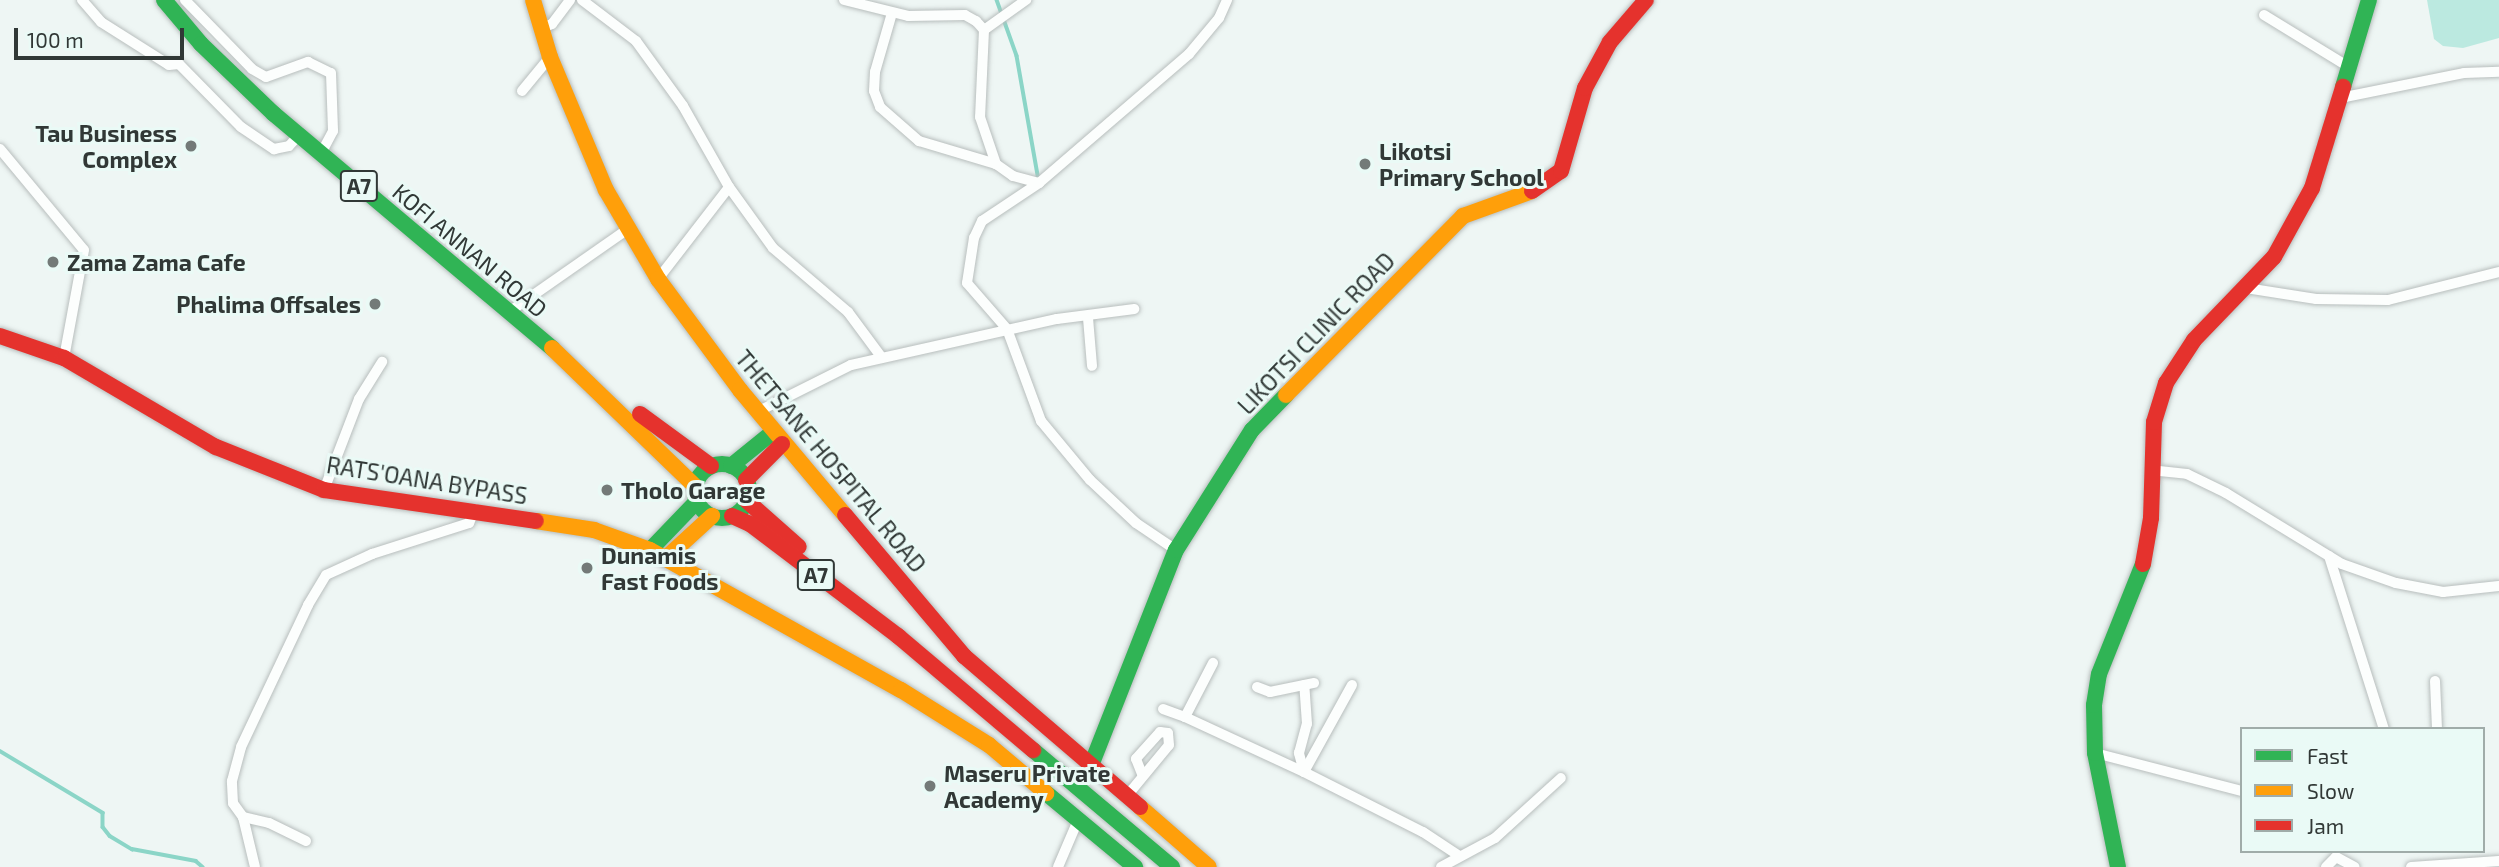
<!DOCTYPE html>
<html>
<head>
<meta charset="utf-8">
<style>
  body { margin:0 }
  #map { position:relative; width:2499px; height:867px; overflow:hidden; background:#eef6f4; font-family:"Exo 2",sans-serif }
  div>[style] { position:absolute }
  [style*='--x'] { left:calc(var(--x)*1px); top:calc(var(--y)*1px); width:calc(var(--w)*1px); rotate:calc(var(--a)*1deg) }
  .green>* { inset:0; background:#bbe9e0 }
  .stream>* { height:3.5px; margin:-1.75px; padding:0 1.75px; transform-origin:1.75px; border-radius:1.75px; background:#8bd5c7 }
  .roads { filter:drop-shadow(0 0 2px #b8bebd) drop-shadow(0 0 2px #b8bebd) }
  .street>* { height:10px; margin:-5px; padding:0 5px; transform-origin:5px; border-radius:5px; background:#fcfefd }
  .fast>* { height:16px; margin:-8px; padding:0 8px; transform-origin:8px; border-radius:8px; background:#30b455 }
  .fast>.ring { margin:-8px; padding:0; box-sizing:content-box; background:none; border:16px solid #30b455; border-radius:50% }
  .slow>* { height:16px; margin:-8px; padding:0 8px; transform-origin:8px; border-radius:8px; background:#ff9f0a }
  .jam>* { height:16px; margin:-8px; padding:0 8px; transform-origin:8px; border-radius:8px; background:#e5322d }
  .dots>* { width:19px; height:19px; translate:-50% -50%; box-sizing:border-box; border:4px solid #eafaf6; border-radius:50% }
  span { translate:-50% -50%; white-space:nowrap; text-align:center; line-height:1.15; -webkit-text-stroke:6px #eafaf6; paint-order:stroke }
  .shield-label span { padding:2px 5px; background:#eafaf6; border:2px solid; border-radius:5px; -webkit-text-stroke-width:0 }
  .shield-label { font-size:21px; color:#313836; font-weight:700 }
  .poi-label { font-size:23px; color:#313836; font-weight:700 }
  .right { translate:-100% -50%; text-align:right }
  .left { translate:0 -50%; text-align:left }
  .street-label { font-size:23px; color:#313836 }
  .legend { position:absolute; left:2240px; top:727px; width:245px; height:126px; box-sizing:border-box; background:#eafaf6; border:2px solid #a0aca9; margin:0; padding:9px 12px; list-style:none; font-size:21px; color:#313836 }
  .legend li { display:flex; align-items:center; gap:14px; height:35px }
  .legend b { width:35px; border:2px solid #a0aca9 }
  .scale { position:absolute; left:14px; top:28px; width:170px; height:32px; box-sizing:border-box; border:4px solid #313836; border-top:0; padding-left:9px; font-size:21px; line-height:24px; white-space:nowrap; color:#313836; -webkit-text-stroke:5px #eafaf6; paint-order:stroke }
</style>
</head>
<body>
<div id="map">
  <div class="green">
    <i style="clip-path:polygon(2427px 0,2499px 0,2499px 38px,2463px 48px,2443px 46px,2434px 39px)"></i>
  </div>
  <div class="stream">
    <i style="--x:997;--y:0;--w:59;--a:70.3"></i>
    <i style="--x:1017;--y:56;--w:127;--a:80"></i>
    <i style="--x:0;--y:751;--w:120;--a:31"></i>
    <i style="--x:103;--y:813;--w:14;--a:90"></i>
    <i style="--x:103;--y:827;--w:11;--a:52"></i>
    <i style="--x:110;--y:836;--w:26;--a:31"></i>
    <i style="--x:132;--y:849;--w:65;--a:10.6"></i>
    <i style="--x:196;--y:861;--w:9;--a:41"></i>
  </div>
  <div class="roads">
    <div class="street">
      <i style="--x:82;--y:0;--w:29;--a:49"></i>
      <i style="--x:101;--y:22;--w:80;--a:32.3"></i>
      <i style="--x:169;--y:65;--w:10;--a:-6"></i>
      <i style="--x:179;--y:64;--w:88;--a:45.5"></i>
      <i style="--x:241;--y:127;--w:40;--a:34"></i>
      <i style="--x:274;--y:149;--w:15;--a:-11"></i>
      <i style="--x:289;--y:146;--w:15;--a:-48"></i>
      <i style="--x:185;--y:0;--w:96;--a:45.8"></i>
      <i style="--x:252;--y:69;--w:16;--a:30"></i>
      <i style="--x:266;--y:77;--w:45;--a:-19.7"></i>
      <i style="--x:308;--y:62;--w:25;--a:26"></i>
      <i style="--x:331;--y:73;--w:58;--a:88"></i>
      <i style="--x:333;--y:131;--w:26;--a:118"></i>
      <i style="--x:582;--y:0;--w:68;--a:37.2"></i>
      <i style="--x:636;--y:41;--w:80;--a:54.1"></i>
      <i style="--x:683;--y:106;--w:93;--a:60.4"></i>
      <i style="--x:729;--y:187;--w:75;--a:54.2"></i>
      <i style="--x:773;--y:248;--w:99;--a:40.5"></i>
      <i style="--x:848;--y:312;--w:57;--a:53.5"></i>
      <i style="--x:844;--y:0;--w:66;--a:14"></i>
      <i style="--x:908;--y:16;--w:57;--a:-1"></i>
      <i style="--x:965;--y:15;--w:13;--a:29"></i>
      <i style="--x:976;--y:21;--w:12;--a:48"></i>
      <i style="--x:984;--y:30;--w:87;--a:92.6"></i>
      <i style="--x:980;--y:117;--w:50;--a:71.2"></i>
      <i style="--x:996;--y:164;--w:21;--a:35"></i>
      <i style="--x:1013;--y:176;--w:27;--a:15"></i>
      <i style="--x:892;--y:13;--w:61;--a:106.1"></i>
      <i style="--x:875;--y:72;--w:19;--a:93"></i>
      <i style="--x:874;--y:91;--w:17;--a:69"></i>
      <i style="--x:880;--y:107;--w:52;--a:41.1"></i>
      <i style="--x:919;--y:141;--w:80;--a:16.6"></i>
      <i style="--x:2264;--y:15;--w:100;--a:31.5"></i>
      <i style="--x:542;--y:28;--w:11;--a:-22"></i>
      <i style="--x:552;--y:24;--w:30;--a:-53"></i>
      <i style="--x:984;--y:30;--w:52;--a:-35.5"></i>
      <i style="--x:522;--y:91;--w:44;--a:-50.5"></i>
      <i style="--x:2340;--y:98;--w:126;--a:-11.4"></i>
      <i style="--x:2464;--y:73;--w:35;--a:-2"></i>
      <i style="--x:0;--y:149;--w:131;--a:50.3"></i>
      <i style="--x:84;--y:250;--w:110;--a:100.5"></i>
      <i style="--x:658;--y:279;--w:116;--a:-52.3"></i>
      <i style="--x:2246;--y:288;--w:71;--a:8.9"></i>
      <i style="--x:2316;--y:299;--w:72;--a:0.8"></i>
      <i style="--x:2388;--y:300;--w:114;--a:-14.2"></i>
      <i style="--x:509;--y:312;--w:145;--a:-34.9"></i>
      <i style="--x:1088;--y:318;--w:48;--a:85.2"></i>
      <i style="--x:757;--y:412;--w:105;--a:-26.6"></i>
      <i style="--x:851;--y:365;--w:211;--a:-12.6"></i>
      <i style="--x:1057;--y:319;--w:78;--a:-7.4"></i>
      <i style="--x:2150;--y:470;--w:37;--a:6"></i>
      <i style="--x:2187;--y:474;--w:43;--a:26"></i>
      <i style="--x:2226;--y:493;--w:136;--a:31.5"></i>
      <i style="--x:2342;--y:564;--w:57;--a:19.4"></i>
      <i style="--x:2396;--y:583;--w:48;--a:10.8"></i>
      <i style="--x:2443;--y:592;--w:56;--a:-6.1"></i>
      <i style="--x:324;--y:490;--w:97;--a:-69"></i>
      <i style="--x:359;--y:399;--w:44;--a:-58.1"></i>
      <i style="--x:1176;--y:550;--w:48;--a:-146"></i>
      <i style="--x:1136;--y:523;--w:63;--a:-136.9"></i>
      <i style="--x:1090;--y:480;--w:77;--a:-129.7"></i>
      <i style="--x:1041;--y:421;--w:98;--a:-110.3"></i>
      <i style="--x:1007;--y:329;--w:61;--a:-131"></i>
      <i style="--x:967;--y:283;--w:46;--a:-81.2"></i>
      <i style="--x:974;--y:238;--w:19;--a:-65"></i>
      <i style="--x:982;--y:221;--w:69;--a:-33.7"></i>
      <i style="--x:1039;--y:183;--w:198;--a:-40.7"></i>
      <i style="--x:1189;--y:54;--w:47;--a:-50.2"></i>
      <i style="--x:1219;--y:18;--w:20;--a:-66"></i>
      <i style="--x:2329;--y:556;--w:182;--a:72.4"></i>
      <i style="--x:2435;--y:681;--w:48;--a:87.6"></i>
      <i style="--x:1352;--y:685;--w:99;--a:118.9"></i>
      <i style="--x:1304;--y:772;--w:133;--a:26.8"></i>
      <i style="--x:1423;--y:832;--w:42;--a:33.3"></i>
      <i style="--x:1257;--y:687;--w:14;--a:21"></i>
      <i style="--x:1270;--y:692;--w:45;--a:-11.6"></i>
      <i style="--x:1163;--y:709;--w:23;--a:20"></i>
      <i style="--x:1185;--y:717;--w:61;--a:-62.6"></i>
      <i style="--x:1185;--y:717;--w:131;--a:24.8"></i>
      <i style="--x:1304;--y:772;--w:20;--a:-105"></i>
      <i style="--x:1299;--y:753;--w:30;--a:-75"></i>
      <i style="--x:1307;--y:724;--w:39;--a:-94"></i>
      <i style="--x:2095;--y:753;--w:152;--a:14.5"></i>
      <i style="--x:1126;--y:797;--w:67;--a:-50.4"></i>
      <i style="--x:1169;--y:745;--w:12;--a:-95"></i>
      <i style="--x:1168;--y:733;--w:8;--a:-173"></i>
      <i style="--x:1160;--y:732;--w:36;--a:132"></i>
      <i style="--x:1136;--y:759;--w:16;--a:68"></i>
      <i style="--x:243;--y:817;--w:51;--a:76.5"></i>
      <i style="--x:306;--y:841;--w:41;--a:-154.1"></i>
      <i style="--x:269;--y:823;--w:27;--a:-167"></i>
      <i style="--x:243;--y:817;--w:17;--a:-126"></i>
      <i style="--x:233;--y:803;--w:22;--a:-93"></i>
      <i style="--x:232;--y:781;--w:35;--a:-75"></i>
      <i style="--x:241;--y:747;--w:157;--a:-64.7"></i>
      <i style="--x:308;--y:605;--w:35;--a:-59"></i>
      <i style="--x:326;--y:575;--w:51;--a:-24.5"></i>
      <i style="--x:372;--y:554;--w:102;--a:-17.7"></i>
      <i style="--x:469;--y:523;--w:15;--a:-67"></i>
      <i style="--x:1058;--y:867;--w:51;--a:-66.9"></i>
      <i style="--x:1441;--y:867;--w:61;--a:-28.2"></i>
      <i style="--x:1495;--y:838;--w:89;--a:-42.3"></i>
      <i style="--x:2326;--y:867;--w:14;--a:-45"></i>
      <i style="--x:2336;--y:857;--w:21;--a:28"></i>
      <i style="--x:2411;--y:867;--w:88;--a:-3.9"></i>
    </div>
    <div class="fast">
      <i style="--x:164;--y:0;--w:57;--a:49.9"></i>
      <i style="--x:201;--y:44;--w:101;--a:43.8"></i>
      <i style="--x:274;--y:114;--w:363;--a:40.1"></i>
      <i style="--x:2343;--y:87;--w:91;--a:-73.4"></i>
      <i class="ring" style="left:695px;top:464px;width:38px;height:38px"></i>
      <i style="--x:731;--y:466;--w:54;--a:-39"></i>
      <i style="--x:650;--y:550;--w:68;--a:-46.2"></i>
      <i style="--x:1033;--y:750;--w:182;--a:40.1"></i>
      <i style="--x:1090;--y:768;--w:234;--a:-68.5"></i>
      <i style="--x:1176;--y:550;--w:142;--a:-57.7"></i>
      <i style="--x:1252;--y:430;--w:49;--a:-45.8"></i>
      <i style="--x:1046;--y:793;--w:116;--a:39.7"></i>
      <i style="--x:2118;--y:867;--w:116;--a:-101.4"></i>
      <i style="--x:2095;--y:753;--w:48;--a:-91.2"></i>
      <i style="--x:2094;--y:705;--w:31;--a:-81"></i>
      <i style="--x:2099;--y:674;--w:118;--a:-68.2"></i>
    </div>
    <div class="slow">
      <i style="--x:533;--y:0;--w:59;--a:73.4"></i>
      <i style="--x:550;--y:57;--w:144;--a:67.2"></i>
      <i style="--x:606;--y:190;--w:103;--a:59.7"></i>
      <i style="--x:658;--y:279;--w:138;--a:53.5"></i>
      <i style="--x:740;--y:390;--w:163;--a:50"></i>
      <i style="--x:552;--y:348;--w:199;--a:44"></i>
      <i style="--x:1286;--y:395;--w:252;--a:-45.3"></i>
      <i style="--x:1463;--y:216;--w:73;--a:-19.9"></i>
      <i style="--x:536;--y:521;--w:59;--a:8.8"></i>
      <i style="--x:594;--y:530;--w:59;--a:19.7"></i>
      <i style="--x:650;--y:550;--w:287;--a:29.2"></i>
      <i style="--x:901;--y:690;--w:104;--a:32"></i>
      <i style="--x:989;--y:745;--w:75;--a:40.1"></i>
      <i style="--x:665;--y:559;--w:64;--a:-42.5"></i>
      <i style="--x:1140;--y:807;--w:91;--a:41"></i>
    </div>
    <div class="jam">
      <i style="--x:1532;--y:191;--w:35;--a:-35"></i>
      <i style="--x:1561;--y:171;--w:86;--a:-73.9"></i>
      <i style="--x:1585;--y:88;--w:52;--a:-61.5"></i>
      <i style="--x:1610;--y:42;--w:55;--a:-49.4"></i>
      <i style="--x:0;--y:336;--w:68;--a:19"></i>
      <i style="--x:64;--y:358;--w:176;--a:30.4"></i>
      <i style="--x:216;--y:447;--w:116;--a:21.7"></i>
      <i style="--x:324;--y:490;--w:214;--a:8.3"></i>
      <i style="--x:640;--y:414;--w:88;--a:36.2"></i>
      <i style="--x:746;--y:480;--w:51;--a:-45"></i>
      <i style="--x:747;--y:501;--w:69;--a:41.5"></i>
      <i style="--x:845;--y:515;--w:185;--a:49.8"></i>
      <i style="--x:964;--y:656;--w:232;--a:40.6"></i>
      <i style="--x:732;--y:516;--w:20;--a:24"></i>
      <i style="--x:750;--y:524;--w:186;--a:37.1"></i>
      <i style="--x:898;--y:636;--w:177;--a:40.2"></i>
      <i style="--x:2143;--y:564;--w:47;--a:-80.1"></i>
      <i style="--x:2151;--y:518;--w:96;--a:-88.2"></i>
      <i style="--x:2154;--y:422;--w:41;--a:-72.9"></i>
      <i style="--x:2166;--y:383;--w:51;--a:-56.9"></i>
      <i style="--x:2194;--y:340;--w:115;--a:-46.1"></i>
      <i style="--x:2274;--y:257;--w:79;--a:-61.2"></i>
      <i style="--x:2312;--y:188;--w:106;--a:-72.9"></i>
    </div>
  </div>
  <div class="dots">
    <i style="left:191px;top:146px;background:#737a78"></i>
    <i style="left:1365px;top:164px;background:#737a78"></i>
    <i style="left:53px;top:262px;background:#737a78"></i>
    <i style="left:375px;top:304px;background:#737a78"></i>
    <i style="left:607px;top:490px;background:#737a78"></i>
    <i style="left:587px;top:568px;background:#737a78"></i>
    <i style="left:930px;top:786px;background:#737a78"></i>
  </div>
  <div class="shield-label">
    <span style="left:359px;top:186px">A7</span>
    <span style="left:816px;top:575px">A7</span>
  </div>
  <div class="poi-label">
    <span class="right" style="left:177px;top:146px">Tau Business<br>Complex</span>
    <span class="left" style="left:1379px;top:164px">Likotsi<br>Primary School</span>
    <span class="left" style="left:67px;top:262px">Zama Zama Cafe</span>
    <span class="right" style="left:361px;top:304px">Phalima Offsales</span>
    <span class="left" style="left:621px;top:490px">Tholo Garage</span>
    <span class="left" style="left:601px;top:568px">Dunamis<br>Fast Foods</span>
    <span class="left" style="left:944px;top:786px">Maseru Private<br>Academy</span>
  </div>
  <div class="street-label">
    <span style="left:470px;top:250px;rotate:40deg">KOFI ANNAN ROAD</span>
    <span style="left:1316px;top:333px;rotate:-46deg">LIKOTSI CLINIC ROAD</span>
    <span style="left:831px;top:461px;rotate:50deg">THETSANE HOSPITAL ROAD</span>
    <span style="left:427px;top:480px;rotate:9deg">RATS'OANA BYPASS</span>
  </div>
  <ul class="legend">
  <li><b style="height:9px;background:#30b455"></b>Fast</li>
  <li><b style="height:9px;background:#ff9f0a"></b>Slow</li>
  <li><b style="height:9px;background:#e5322d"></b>Jam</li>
  </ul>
  <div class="scale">100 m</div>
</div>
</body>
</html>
